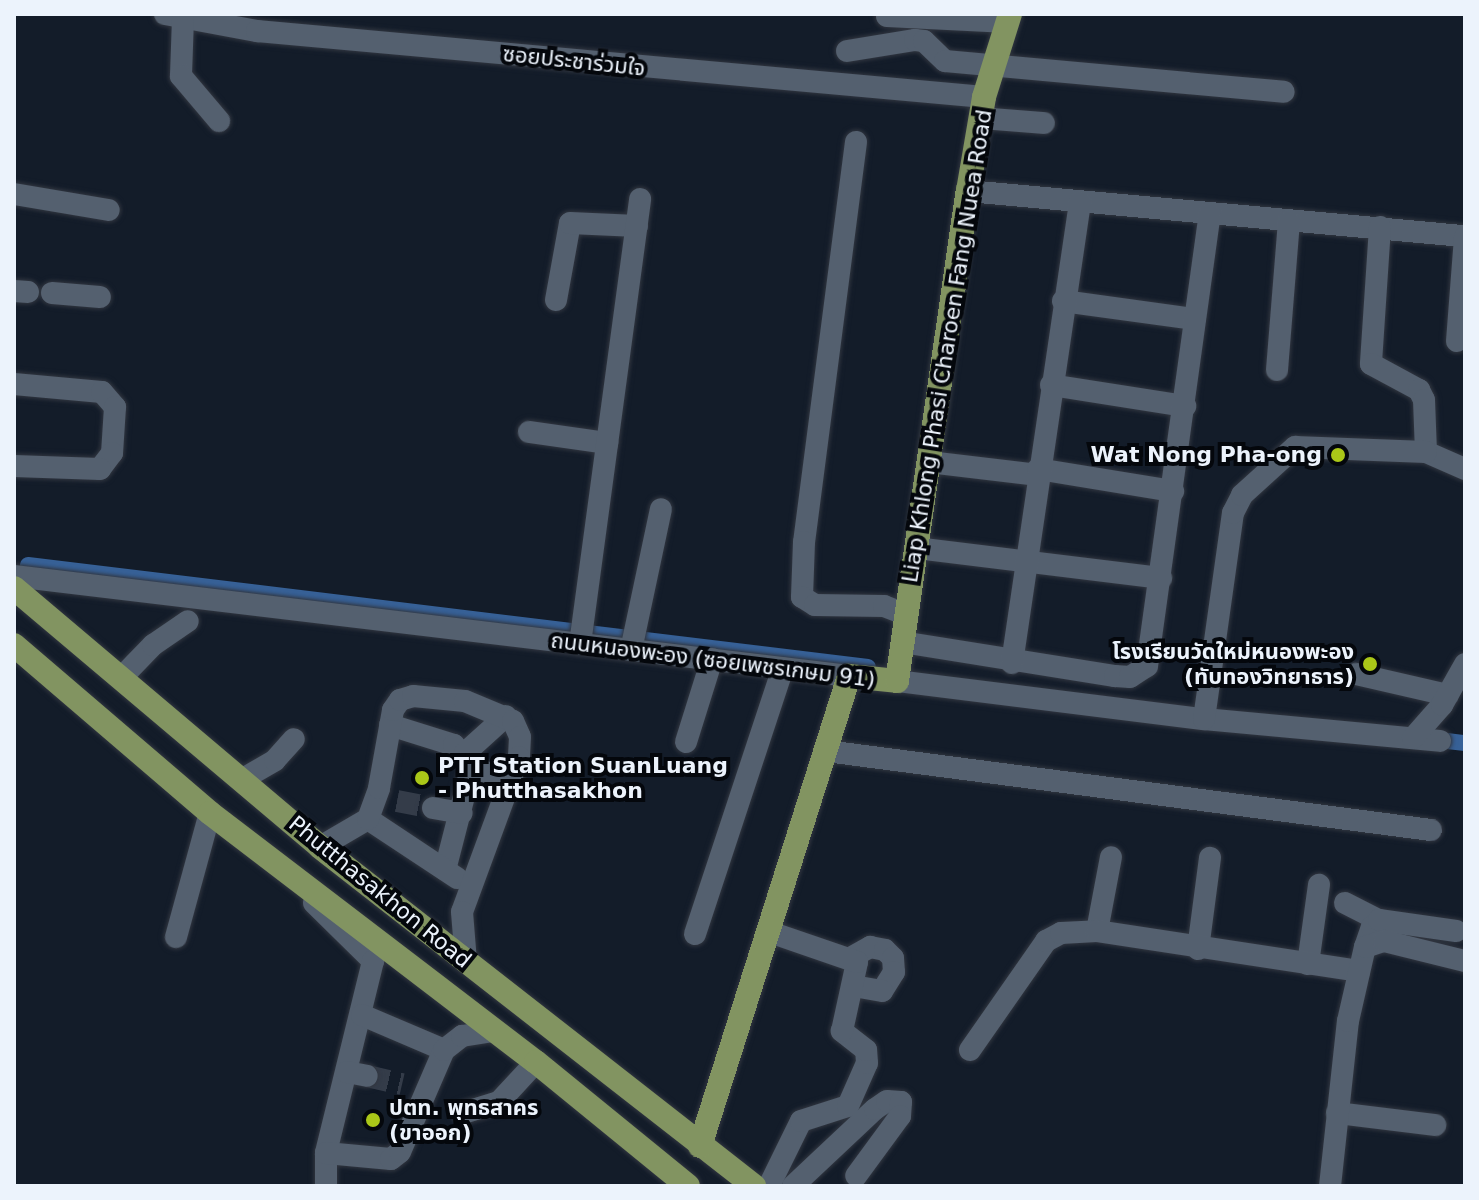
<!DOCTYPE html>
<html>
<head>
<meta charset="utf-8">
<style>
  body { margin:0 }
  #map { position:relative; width:1479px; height:1200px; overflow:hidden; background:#131c29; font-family:"DejaVu Sans","Noto Sans Thai",sans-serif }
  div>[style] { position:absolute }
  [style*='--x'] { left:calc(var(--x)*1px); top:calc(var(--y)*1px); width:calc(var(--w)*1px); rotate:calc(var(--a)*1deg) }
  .canal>* { height:16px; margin:-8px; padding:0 8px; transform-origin:8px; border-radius:8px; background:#376197 }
  .minor-tunnel>* { height:22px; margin-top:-11px; transform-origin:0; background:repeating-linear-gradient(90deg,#343c49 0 22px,transparent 0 33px) }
  .roads { filter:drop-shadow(0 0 2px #313640) drop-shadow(0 0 2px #313640) }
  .minor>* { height:22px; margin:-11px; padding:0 11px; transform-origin:11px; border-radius:11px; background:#54606f }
  .major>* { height:24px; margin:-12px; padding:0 12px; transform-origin:12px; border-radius:12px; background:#829461 }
  .dots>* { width:22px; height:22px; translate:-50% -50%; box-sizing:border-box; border:4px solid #04070c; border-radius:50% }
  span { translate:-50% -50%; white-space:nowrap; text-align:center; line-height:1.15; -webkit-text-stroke:8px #04070c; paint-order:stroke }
  .street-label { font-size:22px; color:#ecf3fc }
  .poi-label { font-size:22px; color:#ecf3fc; font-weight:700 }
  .right { translate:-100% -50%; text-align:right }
  .left { translate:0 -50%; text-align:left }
  .frame { position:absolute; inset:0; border:16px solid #ecf3fc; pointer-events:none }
</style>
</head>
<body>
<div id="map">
  <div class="canal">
    <i style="--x:28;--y:565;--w:846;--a:6.92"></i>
    <i style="--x:1431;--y:739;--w:34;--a:7"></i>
  </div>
  <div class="minor-tunnel">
    <i style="--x:397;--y:801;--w:37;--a:11"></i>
    <i style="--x:367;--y:1076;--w:36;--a:13"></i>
  </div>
  <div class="roads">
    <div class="minor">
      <i style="--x:165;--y:14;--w:94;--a:10.5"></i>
      <i style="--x:257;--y:31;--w:730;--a:5.19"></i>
      <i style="--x:887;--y:16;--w:121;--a:2.8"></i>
      <i style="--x:183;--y:18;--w:58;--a:92"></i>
      <i style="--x:181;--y:76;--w:59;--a:49.8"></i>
      <i style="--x:847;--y:51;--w:69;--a:-9.2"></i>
      <i style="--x:915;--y:40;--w:9;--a:6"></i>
      <i style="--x:924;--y:41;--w:29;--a:44"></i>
      <i style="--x:945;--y:61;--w:340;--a:5.2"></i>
      <i style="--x:980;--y:118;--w:64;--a:4.5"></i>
      <i style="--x:856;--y:142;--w:403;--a:97.4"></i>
      <i style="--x:804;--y:542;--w:55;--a:92.1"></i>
      <i style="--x:802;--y:597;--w:15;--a:32"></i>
      <i style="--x:815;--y:605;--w:69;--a:0.8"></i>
      <i style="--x:884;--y:606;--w:25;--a:21"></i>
      <i style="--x:968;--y:191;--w:499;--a:5.2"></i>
      <i style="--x:14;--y:194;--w:96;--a:9.6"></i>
      <i style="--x:1380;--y:227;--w:137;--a:93.8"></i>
      <i style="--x:1371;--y:364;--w:55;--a:28.4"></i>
      <i style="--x:1419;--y:390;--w:11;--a:63"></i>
      <i style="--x:1424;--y:400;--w:52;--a:87.8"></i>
      <i style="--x:1426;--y:452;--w:43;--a:23.6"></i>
      <i style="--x:14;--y:291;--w:14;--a:4"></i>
      <i style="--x:52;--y:293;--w:48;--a:4.8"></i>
      <i style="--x:556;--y:300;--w:78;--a:-79.7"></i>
      <i style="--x:570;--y:223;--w:67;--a:2.6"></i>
      <i style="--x:1063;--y:301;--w:133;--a:7.8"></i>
      <i style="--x:1457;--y:341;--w:104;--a:-85.6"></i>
      <i style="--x:1277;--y:370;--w:149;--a:-85.4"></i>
      <i style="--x:14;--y:384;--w:88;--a:5.2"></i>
      <i style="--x:102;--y:392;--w:20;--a:49"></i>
      <i style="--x:115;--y:407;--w:46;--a:93.7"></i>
      <i style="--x:112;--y:453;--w:20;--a:127"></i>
      <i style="--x:100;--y:469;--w:86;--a:-178"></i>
      <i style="--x:1051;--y:385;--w:136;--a:8.9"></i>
      <i style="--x:529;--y:432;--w:79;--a:8"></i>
      <i style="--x:929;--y:462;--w:110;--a:6.8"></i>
      <i style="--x:1038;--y:469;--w:137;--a:9.3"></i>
      <i style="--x:916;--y:548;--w:247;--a:7"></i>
      <i style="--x:14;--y:576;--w:841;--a:6.83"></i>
      <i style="--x:902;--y:642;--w:216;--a:9.1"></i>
      <i style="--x:1115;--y:676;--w:15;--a:4"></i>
      <i style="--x:1130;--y:677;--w:20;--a:-33"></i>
      <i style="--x:1147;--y:666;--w:456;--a:-82.1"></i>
      <i style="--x:580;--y:644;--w:449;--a:-82.3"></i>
      <i style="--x:631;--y:650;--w:144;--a:-78"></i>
      <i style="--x:1012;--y:663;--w:466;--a:-81.6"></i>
      <i style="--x:1356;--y:674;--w:94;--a:12.9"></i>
      <i style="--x:122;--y:677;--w:45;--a:-45.9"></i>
      <i style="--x:153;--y:645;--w:42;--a:-34.4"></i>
      <i style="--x:897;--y:681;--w:309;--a:7.1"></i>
      <i style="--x:1204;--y:719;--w:237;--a:5.3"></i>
      <i style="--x:1204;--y:719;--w:208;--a:-82"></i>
      <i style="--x:1233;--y:513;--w:20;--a:-63"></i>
      <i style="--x:1242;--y:495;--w:72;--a:-42.2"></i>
      <i style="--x:1295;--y:447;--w:131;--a:2.2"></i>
      <i style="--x:390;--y:725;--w:67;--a:17.4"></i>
      <i style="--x:454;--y:745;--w:27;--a:48"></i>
      <i style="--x:472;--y:765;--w:108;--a:104.4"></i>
      <i style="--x:1413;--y:738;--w:44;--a:-48.7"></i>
      <i style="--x:1442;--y:705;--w:47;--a:-60.7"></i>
      <i style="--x:686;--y:742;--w:87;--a:-72.6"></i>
      <i style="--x:826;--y:751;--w:610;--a:7.44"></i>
      <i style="--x:465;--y:753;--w:55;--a:-42.1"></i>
      <i style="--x:472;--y:769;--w:41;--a:12.7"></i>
      <i style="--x:241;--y:780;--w:39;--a:-30"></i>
      <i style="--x:275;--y:760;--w:28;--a:-48"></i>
      <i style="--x:433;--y:808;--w:29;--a:10"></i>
      <i style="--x:368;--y:819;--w:107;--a:33.5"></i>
      <i style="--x:320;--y:847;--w:56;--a:-30.3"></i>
      <i style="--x:368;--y:819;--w:33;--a:-70"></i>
      <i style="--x:379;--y:788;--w:79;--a:-79.8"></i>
      <i style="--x:393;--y:710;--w:12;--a:-55"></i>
      <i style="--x:400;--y:700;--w:14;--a:-17"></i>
      <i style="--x:413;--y:696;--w:52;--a:5.5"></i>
      <i style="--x:465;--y:701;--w:52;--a:22.6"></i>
      <i style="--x:513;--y:721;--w:17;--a:66"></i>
      <i style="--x:520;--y:737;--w:20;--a:93"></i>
      <i style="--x:519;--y:757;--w:165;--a:110.2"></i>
      <i style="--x:462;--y:912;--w:50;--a:85.4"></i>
      <i style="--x:314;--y:903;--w:83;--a:44.5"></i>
      <i style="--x:373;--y:961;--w:198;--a:103.8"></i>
      <i style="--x:326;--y:1153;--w:33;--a:90"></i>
      <i style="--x:1345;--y:903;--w:38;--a:27"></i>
      <i style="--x:1097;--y:931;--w:75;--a:-79.3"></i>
      <i style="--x:695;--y:934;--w:280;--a:-71.7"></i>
      <i style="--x:176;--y:937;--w:129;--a:-74.7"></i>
      <i style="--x:1365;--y:947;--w:21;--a:-71"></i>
      <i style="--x:1372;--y:927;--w:10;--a:-45"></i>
      <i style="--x:1379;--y:920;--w:78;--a:8.1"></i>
      <i style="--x:1198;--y:949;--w:92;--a:-82.5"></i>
      <i style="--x:852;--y:957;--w:21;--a:-29"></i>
      <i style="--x:870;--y:947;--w:15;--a:11"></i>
      <i style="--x:885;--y:950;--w:11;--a:45"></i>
      <i style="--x:893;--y:958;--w:14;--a:86"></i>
      <i style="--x:894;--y:972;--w:22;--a:122"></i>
      <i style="--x:882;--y:991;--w:29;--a:-170"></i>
      <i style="--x:1308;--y:964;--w:80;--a:-82.1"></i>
      <i style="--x:362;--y:1015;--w:89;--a:23.1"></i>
      <i style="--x:970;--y:1050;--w:133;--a:-55.1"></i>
      <i style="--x:1046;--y:941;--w:17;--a:-28"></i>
      <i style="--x:1061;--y:933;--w:36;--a:-3"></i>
      <i style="--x:1097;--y:931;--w:265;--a:8.7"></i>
      <i style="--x:347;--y:1072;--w:20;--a:11"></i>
      <i style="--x:463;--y:1113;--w:38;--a:-17"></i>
      <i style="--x:499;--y:1102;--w:54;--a:-47.2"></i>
      <i style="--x:1337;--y:1113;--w:99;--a:7"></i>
      <i style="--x:326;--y:1153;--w:65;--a:5.3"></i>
      <i style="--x:391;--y:1159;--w:11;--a:-38"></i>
      <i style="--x:400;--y:1152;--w:111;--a:-66.7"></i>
      <i style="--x:444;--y:1050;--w:23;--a:-38"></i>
      <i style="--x:462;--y:1036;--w:32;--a:-9"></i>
      <i style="--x:769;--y:1186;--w:72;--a:-63.8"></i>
      <i style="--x:801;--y:1121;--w:49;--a:-17.7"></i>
      <i style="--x:848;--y:1106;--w:47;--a:-66.2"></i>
      <i style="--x:867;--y:1063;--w:13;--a:-94"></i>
      <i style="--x:866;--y:1050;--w:31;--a:-142"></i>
      <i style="--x:842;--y:1031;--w:71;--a:-77.7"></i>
      <i style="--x:857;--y:962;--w:92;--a:-161"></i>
      <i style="--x:793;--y:1186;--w:112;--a:-43.2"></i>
      <i style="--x:875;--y:1109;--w:14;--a:-34"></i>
      <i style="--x:887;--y:1101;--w:14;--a:4"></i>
      <i style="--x:901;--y:1102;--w:14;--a:94"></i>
      <i style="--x:900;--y:1116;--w:74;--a:126.3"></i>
      <i style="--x:1330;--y:1186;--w:166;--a:-83.8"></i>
      <i style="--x:1348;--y:1021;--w:76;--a:-77.1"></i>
      <i style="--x:1365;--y:947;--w:20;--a:-18"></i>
      <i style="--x:1384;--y:941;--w:83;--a:13.9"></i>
    </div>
    <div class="major">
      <i style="--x:14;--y:588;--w:401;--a:40.2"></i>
      <i style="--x:320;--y:847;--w:551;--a:37.99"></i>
      <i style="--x:14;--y:645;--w:258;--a:40.6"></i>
      <i style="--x:210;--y:813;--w:410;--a:37.4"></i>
      <i style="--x:536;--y:1062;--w:196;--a:39.2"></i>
      <i style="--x:700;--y:1146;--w:493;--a:-72.4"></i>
      <i style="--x:849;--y:676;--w:48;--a:5.9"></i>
      <i style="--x:897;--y:681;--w:495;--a:-81.8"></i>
      <i style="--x:968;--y:191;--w:95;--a:-80.3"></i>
      <i style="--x:984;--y:97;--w:87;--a:-72.6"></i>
    </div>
  </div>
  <div class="dots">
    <i style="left:1338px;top:455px;background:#aac718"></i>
    <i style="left:1370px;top:664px;background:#aac718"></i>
    <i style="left:422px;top:778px;background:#aac718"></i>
    <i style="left:373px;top:1120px;background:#aac718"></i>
  </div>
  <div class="street-label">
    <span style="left:574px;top:61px;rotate:6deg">ซอยประชาร่วมใจ</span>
    <span style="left:947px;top:346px;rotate:-81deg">Liap Khlong Phasi Charoen Fang Nuea Road</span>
    <span style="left:713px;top:660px;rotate:7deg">ถนนหนองพะอง (ซอยเพชรเกษม 91)</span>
    <span style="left:380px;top:892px;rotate:39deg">Phutthasakhon Road</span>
  </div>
  <div class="poi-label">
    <span class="right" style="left:1322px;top:455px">Wat Nong Pha-ong</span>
    <span class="right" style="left:1354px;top:664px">โรงเรียนวัดใหม่หนองพะอง<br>(ทับทองวิทยาธาร)</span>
    <span class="left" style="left:438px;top:778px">PTT Station SuanLuang<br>- Phutthasakhon</span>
    <span class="left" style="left:389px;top:1120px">ปตท. พุทธสาคร<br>(ขาออก)</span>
  </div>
  <div class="frame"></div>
</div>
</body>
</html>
